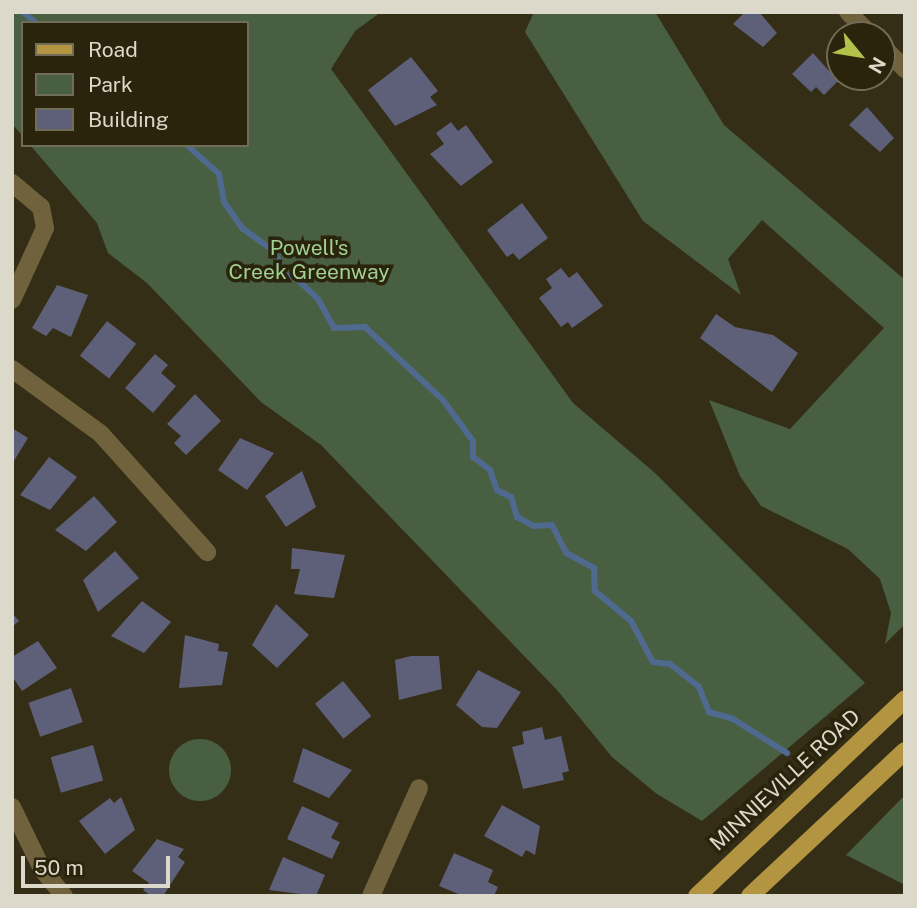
<!DOCTYPE html>
<html>
<head>
<meta charset="utf-8">
<style>
  body { margin:0 }
  #map { position:relative; width:917px; height:908px; overflow:hidden; background:#342e16; font-family:"Public Sans",sans-serif }
  div>[style] { position:absolute }
  [style*='--x'] { left:calc(var(--x)*1px); top:calc(var(--y)*1px); width:calc(var(--w)*1px); rotate:calc(var(--a)*1deg) }
  .green>* { inset:0; background:#486041 }
  .round { border-radius:50% }
  .stream>* { height:6px; margin:-3px; padding:0 3px; transform-origin:3px; border-radius:3px; background:#50698f }
  .building>* { inset:0; background:#5e5f78; transform-origin:0 0 }
  .minor>* { height:18px; margin:-9px; padding:0 9px; transform-origin:9px; border-radius:9px; background:#70623c }
  .major>* { height:18px; margin:-9px; padding:0 9px; transform-origin:9px; border-radius:9px; background:#b29441 }
  span { translate:-50% -50%; white-space:nowrap; text-align:center; line-height:1.15; -webkit-text-stroke:7px #2a240c; paint-order:stroke }
  .park-label { font-size:21px; color:#a0cf92 }
  .street-label { font-size:21px; color:#dcd8ca }
  .frame { position:absolute; inset:0; border:14px solid #dcd8ca; pointer-events:none }
  .legend { position:absolute; left:21px; top:21px; width:228px; height:126px; box-sizing:border-box; background:#2a240c; border:2px solid #716c58; margin:0; padding:9px 12px; list-style:none; font-size:21px; color:#dcd8ca }
  .legend li { display:flex; align-items:center; gap:14px; height:35px }
  .legend b { width:35px; border:2px solid #716c58 }
  .north { position:absolute; left:826px; top:21px; width:70px; height:70px; box-sizing:border-box; background:#2a240c; border:2px solid #716c58; border-radius:50%; rotate:120deg; font-size:19px; font-weight:700; line-height:28px; text-align:center; color:#dcd8ca }
  .north::after { content:''; display:block; margin:auto; width:24px; height:32px; background:#b3c24b; clip-path:polygon(50% 0,100% 100%,50% 72%,0 100%) }
  .scale { position:absolute; left:21px; top:856px; width:149px; height:32px; box-sizing:border-box; border:4px solid #dcd8ca; border-top:0; padding-left:9px; font-size:21px; line-height:24px; white-space:nowrap; color:#dcd8ca; -webkit-text-stroke:5px #2a240c; paint-order:stroke }
</style>
</head>
<body>
<div id="map">
  <div class="green">
    <i style="clip-path:polygon(12px 12px,381px 12px,355px 31px,331px 69px,573px 403px,655px 473px,865px 683px,702px 821px,657px 794px,612px 757px,557px 690px,321px 445px,261px 402px,147px 283px,108px 253px,97px 223px,30px 145px,247px 145px,247px 23px,23px 23px,23px 136px,12px 124px)"></i>
    <i style="clip-path:polygon(534px 12px,655px 12px,724px 125px,905px 280px,905px 624px,885px 644px,891px 613px,880px 579px,848px 549px,761px 506px,740px 476px,709px 400px,790px 429px,884px 328px,762px 220px,728px 259px,741px 295px,643px 221px,525px 32px)"></i>
    <i class="round" style="left:169px;top:739px;width:62px;height:62px"></i>
    <i style="clip-path:polygon(905px 795px,905px 885px,846px 855px)"></i>
  </div>
  <div class="stream">
    <i style="--x:23;--y:12;--w:17;--a:40"></i>
    <i style="--x:187;--y:145;--w:43;--a:42.2"></i>
    <i style="--x:219;--y:174;--w:28;--a:80"></i>
    <i style="--x:224;--y:202;--w:32;--a:55"></i>
    <i style="--x:242;--y:228;--w:39;--a:36"></i>
    <i style="--x:274;--y:251;--w:27;--a:66"></i>
    <i style="--x:285;--y:276;--w:9;--a:0"></i>
    <i style="--x:294;--y:276;--w:33;--a:44"></i>
    <i style="--x:318;--y:299;--w:33;--a:61"></i>
    <i style="--x:334;--y:328;--w:31;--a:-2"></i>
    <i style="--x:365;--y:327;--w:107;--a:43.1"></i>
    <i style="--x:443;--y:400;--w:51;--a:53.8"></i>
    <i style="--x:473;--y:441;--w:16;--a:90"></i>
    <i style="--x:473;--y:457;--w:21;--a:37"></i>
    <i style="--x:490;--y:470;--w:21;--a:71"></i>
    <i style="--x:497;--y:490;--w:16;--a:27"></i>
    <i style="--x:511;--y:497;--w:21;--a:73"></i>
    <i style="--x:517;--y:517;--w:19;--a:28"></i>
    <i style="--x:534;--y:526;--w:18;--a:-3"></i>
    <i style="--x:552;--y:525;--w:31;--a:63"></i>
    <i style="--x:566;--y:553;--w:32;--a:28"></i>
    <i style="--x:594;--y:568;--w:23;--a:88"></i>
    <i style="--x:595;--y:591;--w:47;--a:39.8"></i>
    <i style="--x:631;--y:621;--w:47;--a:61.8"></i>
    <i style="--x:653;--y:662;--w:17;--a:7"></i>
    <i style="--x:670;--y:664;--w:37;--a:38"></i>
    <i style="--x:699;--y:687;--w:27;--a:68"></i>
    <i style="--x:709;--y:712;--w:25;--a:16"></i>
    <i style="--x:733;--y:719;--w:64;--a:32.2"></i>
  </div>
  <div class="building">
    <i style="clip-path:polygon(745px 12px,759px 12px,777px 33px,763px 47px,733px 24px)"></i>
    <i style="clip-path:polygon(813px 53px,838px 81px,824px 95px,816px 87px,811px 92px,792px 74px)"></i>
    <i style="clip-path:polygon(411px 57px,438px 91px,430px 97px,437px 105px,395px 126px,368px 90px)"></i>
    <i style="clip-path:polygon(867px 107px,894px 138px,880px 152px,849px 125px)"></i>
    <i style="clip-path:polygon(451px 122px,458px 131px,466px 125px,493px 162px,461px 186px,430px 154px,444px 144px,436px 133px)"></i>
    <i style="clip-path:polygon(522px 203px,548px 238px,519px 260px,513px 253px,507px 257px,487px 230px)"></i>
    <i style="clip-path:polygon(561px 268px,569px 278px,577px 272px,603px 306px,572px 328px,568px 322px,561px 327px,539px 298px,552px 288px,546px 279px)"></i>
    <i style="clip-path:polygon(57px 285px,88px 295px,71px 337px,53px 328px,46px 336px,32px 328px)"></i>
    <i style="clip-path:polygon(716px 314px,735px 327px,773px 335px,798px 353px,772px 392px,700px 338px)"></i>
    <i style="left:107px;top:321px;width:37px;height:44px;rotate:38deg"></i>
    <i style="clip-path:polygon(155px 354px,168px 365px,161px 373px,176px 386px,153px 413px,125px 388px)"></i>
    <i style="clip-path:polygon(195px 394px,221px 421px,186px 455px,174px 443px,181px 436px,167px 424px)"></i>
    <i style="clip-path:polygon(12px 428px,28px 438px,12px 464px)"></i>
    <i style="clip-path:polygon(240px 438px,274px 453px,247px 490px,218px 470px)"></i>
    <i style="clip-path:polygon(49px 457px,77px 477px,50px 510px,20px 495px)"></i>
    <i style="clip-path:polygon(302px 471px,316px 507px,286px 527px,265px 496px)"></i>
    <i style="clip-path:polygon(94px 496px,117px 522px,86px 551px,55px 530px)"></i>
    <i style="clip-path:polygon(292px 548px,345px 555px,334px 598px,294px 594px,300px 569px,291px 569px)"></i>
    <i style="clip-path:polygon(115px 551px,139px 578px,98px 612px,83px 580px)"></i>
    <i style="clip-path:polygon(142px 601px,171px 622px,144px 653px,111px 636px)"></i>
    <i style="clip-path:polygon(276px 604px,309px 635px,277px 668px,252px 645px)"></i>
    <i style="clip-path:polygon(12px 613px,19px 621px,12px 627px)"></i>
    <i style="clip-path:polygon(185px 635px,219px 644px,218px 651px,228px 652px,222px 685px,179px 688px)"></i>
    <i style="clip-path:polygon(38px 641px,57px 668px,22px 691px,12px 676px,12px 657px)"></i>
    <i style="clip-path:polygon(411px 656px,439px 656px,442px 689px,399px 700px,395px 660px)"></i>
    <i style="clip-path:polygon(478px 670px,521px 692px,497px 728px,482px 727px,456px 705px)"></i>
    <i style="left:343px;top:681px;width:45px;height:36px;rotate:51deg"></i>
    <i style="left:71px;top:688px;width:36px;height:45px;rotate:71deg"></i>
    <i style="clip-path:polygon(542px 727px,545px 740px,561px 736px,569px 771px,562px 773px,564px 780px,523px 789px,512px 747px,524px 744px,522px 732px)"></i>
    <i style="left:93px;top:745px;width:37px;height:44px;rotate:74deg"></i>
    <i style="clip-path:polygon(303px 748px,352px 770px,329px 798px,293px 782px)"></i>
    <i style="clip-path:polygon(121px 797px,135px 830px,105px 854px,79px 821px,110px 798px,114px 803px)"></i>
    <i style="clip-path:polygon(502px 805px,540px 826px,535px 855px,526px 850px,522px 857px,484px 836px)"></i>
    <i style="clip-path:polygon(302px 806px,339px 823px,331px 838px,340px 842px,332px 859px,287px 839px)"></i>
    <i style="clip-path:polygon(157px 839px,184px 849px,178px 857px,185px 862px,163px 896px,151px 896px,143px 890px,149px 883px,132px 871px)"></i>
    <i style="clip-path:polygon(454px 853px,493px 870px,488px 882px,498px 887px,494px 896px,463px 896px,439px 886px)"></i>
    <i style="clip-path:polygon(283px 857px,325px 875px,316px 896px,269px 890px)"></i>
  </div>
  <div class="minor">
    <i style="--x:848;--y:12;--w:33;--a:45"></i>
    <i style="--x:882;--y:46;--w:33;--a:45"></i>
    <i style="--x:12;--y:183;--w:38;--a:40"></i>
    <i style="--x:41;--y:207;--w:21;--a:79"></i>
    <i style="--x:45;--y:228;--w:79;--a:114.6"></i>
    <i style="--x:12;--y:369;--w:110;--a:36.1"></i>
    <i style="--x:101;--y:434;--w:159;--a:48.1"></i>
    <i style="--x:12;--y:807;--w:69;--a:64.2"></i>
    <i style="--x:42;--y:869;--w:35;--a:51"></i>
    <i style="--x:371;--y:896;--w:118;--a:-66"></i>
  </div>
  <div class="major">
    <i style="--x:697;--y:896;--w:286;--a:-43.4"></i>
    <i style="--x:750;--y:896;--w:212;--a:-43.1"></i>
  </div>
  <div class="park-label">
    <span style="left:309px;top:260px">Powell's<br>Creek Greenway</span>
  </div>
  <div class="street-label">
    <span style="left:785px;top:780px;rotate:-43deg">MINNIEVILLE ROAD</span>
  </div>
  <div class="frame"></div>
  <ul class="legend">
  <li><b style="height:9px;background:#b29441"></b>Road</li>
  <li><b style="height:19px;background:#486041"></b>Park</li>
  <li><b style="height:19px;background:#5e5f78"></b>Building</li>
  </ul>
  <div class="north">N</div>
  <div class="scale">50 m</div>
</div>
</body>
</html>
